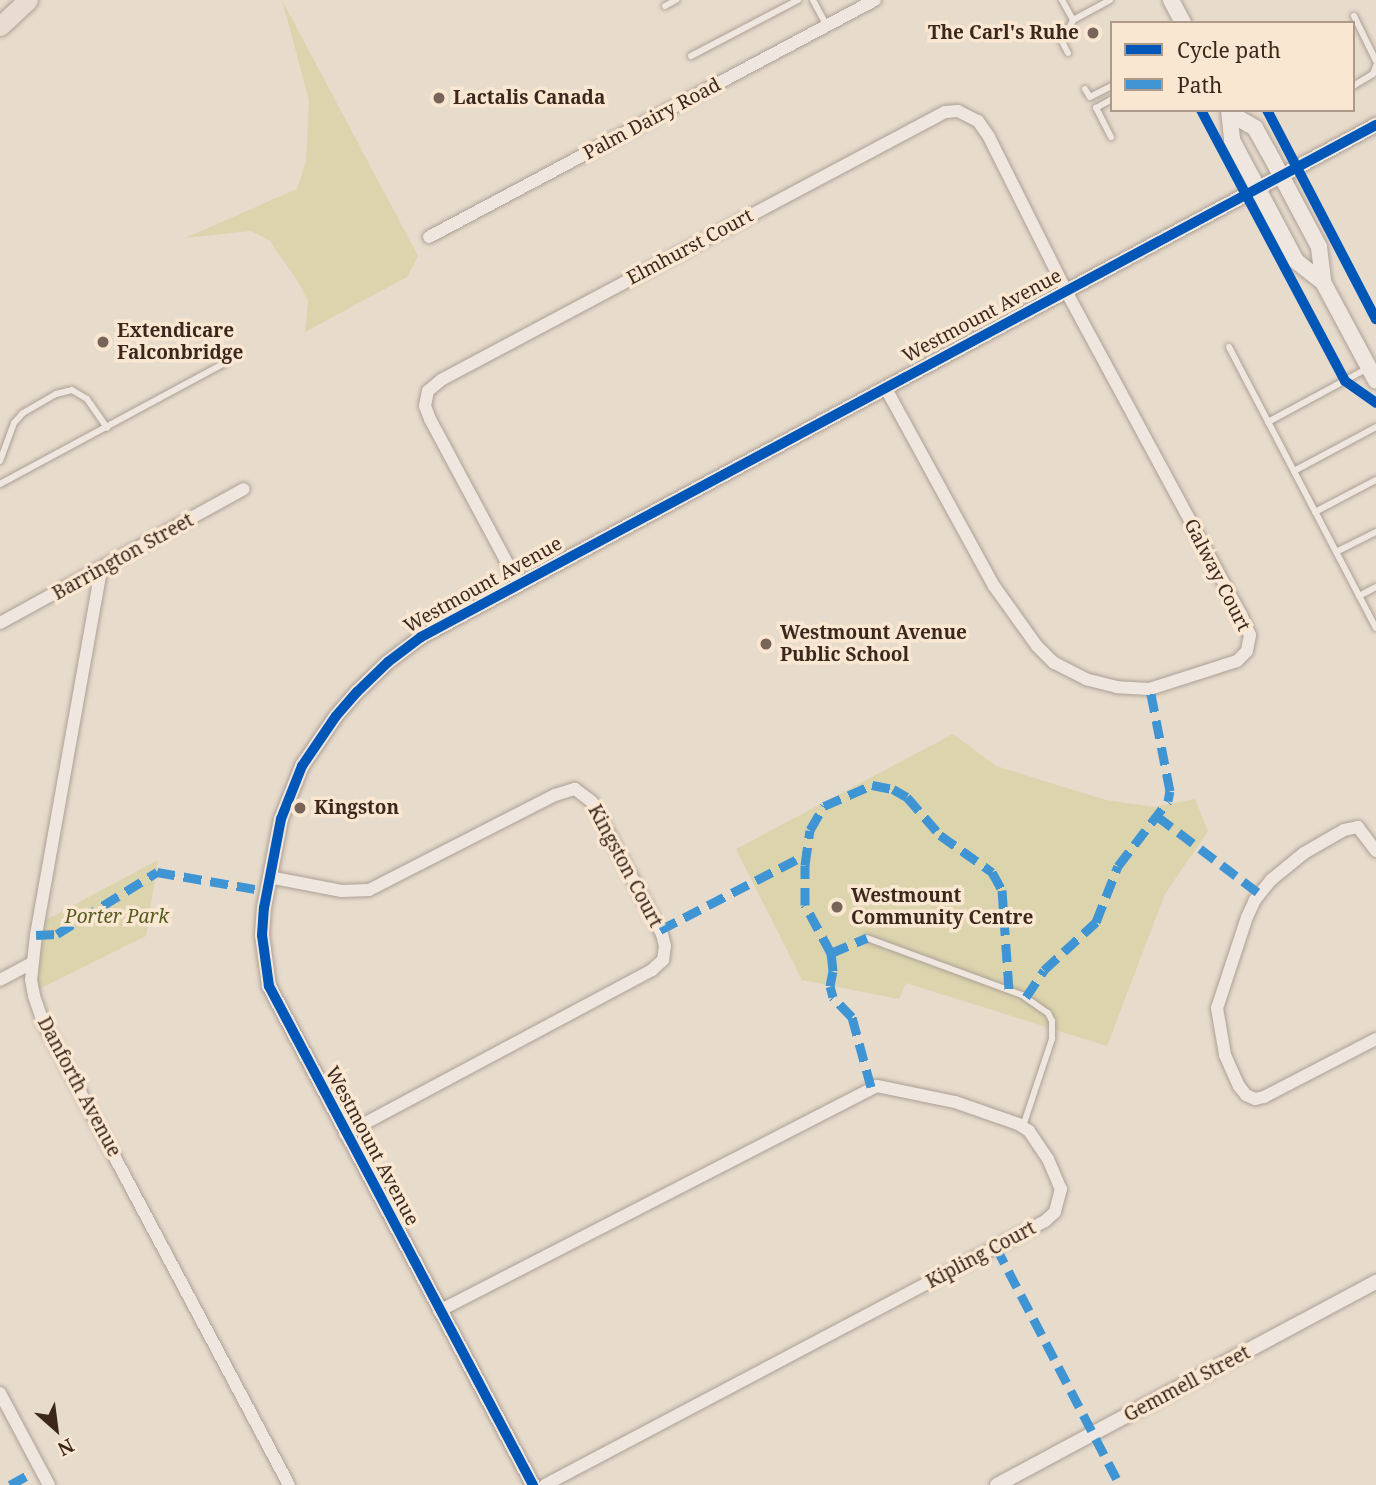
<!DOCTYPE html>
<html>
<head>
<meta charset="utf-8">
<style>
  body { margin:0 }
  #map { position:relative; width:1376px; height:1485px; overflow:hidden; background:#e7dbcc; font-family:"Noto Serif",serif }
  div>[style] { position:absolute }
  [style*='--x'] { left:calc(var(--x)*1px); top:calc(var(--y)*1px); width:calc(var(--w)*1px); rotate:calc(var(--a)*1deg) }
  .green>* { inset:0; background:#dcd4ad }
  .roads { filter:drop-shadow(0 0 2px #aca096) drop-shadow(0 0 2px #aca096) }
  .service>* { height:6px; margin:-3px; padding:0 3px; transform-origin:3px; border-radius:3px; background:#efe7df }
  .minor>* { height:12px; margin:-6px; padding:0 6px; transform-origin:6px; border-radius:6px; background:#efe7df }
  .tertiary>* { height:14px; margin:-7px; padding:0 7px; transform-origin:7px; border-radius:7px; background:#efe7df }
  .secondary>* { height:16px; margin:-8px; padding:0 8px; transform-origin:8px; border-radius:8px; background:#efe7df }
  .primary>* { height:19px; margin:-9.5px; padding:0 9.5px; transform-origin:9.5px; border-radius:9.5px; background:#e7dccf }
  .quiet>* { height:9px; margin-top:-4.5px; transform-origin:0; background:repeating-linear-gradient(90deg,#3f95d4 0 18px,transparent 0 27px) }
  .cycleway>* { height:10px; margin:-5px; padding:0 5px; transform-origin:5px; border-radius:5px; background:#0057b8 }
  .dots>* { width:19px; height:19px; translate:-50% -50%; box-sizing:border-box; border:4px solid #f9e7d1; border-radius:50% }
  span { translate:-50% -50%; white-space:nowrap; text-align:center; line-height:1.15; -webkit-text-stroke:7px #f9e7d1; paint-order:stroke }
  .poi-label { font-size:19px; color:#3d261c; font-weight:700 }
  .right { translate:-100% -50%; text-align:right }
  .left { translate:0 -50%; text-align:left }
  .street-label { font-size:19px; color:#3d261c }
  .park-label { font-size:19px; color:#565b20; font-style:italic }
  .legend { position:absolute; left:1110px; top:21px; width:245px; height:91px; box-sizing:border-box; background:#f9e7d1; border:2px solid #ae9a89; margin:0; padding:9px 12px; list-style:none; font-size:21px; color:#3d261c }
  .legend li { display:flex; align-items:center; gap:14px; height:35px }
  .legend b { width:35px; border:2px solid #ae9a89 }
  .north { position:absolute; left:21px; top:1394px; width:70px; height:70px; -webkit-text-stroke:5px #f9e7d1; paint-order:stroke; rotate:152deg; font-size:19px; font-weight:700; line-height:28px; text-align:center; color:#3d261c }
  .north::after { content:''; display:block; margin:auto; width:24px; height:32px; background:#3d261c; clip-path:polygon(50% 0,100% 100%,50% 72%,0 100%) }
</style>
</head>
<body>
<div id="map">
  <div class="green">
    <i style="clip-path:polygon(282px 0,418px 256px,407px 277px,305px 332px,308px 301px,297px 280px,269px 240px,251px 231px,185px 238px,297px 189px,306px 161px,309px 100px)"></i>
    <i style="clip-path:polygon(953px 734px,996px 766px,1106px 800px,1154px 807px,1195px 799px,1208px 831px,1165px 894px,1107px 1046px,906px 983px,899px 999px,802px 980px,736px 849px)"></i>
    <i style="clip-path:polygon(158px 860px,146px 936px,35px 991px,40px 923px)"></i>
  </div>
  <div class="roads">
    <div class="service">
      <i style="--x:813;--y:0;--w:30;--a:62"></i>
      <i style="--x:1062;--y:0;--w:23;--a:61"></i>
      <i style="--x:665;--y:6;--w:13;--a:-29"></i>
      <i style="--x:1354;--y:16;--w:50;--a:63.9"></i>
      <i style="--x:1068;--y:53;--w:13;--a:-117"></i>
      <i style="--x:1062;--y:41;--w:24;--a:-62"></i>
      <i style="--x:1073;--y:20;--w:42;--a:-28.4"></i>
      <i style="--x:691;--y:56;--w:121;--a:-27.6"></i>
      <i style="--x:1353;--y:86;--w:23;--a:-31"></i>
      <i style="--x:1373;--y:74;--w:9;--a:-69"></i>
      <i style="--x:1085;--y:89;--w:9;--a:58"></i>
      <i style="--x:1090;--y:97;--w:25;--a:-27"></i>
      <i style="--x:1111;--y:137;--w:33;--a:-117"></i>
      <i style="--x:1096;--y:108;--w:18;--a:-29"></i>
      <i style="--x:1229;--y:347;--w:317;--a:62.4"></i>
      <i style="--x:1268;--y:422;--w:114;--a:-28.4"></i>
      <i style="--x:0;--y:461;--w:40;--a:-69.8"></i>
      <i style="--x:14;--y:423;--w:13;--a:-48"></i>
      <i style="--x:23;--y:413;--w:38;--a:-30"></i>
      <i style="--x:56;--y:394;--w:16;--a:-14"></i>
      <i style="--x:72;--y:390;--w:17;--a:31"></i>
      <i style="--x:87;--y:399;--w:35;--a:55"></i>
      <i style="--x:1294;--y:471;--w:93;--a:-28.2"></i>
      <i style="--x:0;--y:484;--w:255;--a:-28.3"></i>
      <i style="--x:1315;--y:512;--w:69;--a:-27.7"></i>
      <i style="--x:1336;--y:552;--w:45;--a:-26.6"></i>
      <i style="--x:1359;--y:596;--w:19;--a:-28"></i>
      <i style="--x:867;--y:938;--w:165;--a:20.2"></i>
      <i style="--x:1022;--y:995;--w:32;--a:35"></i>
      <i style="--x:1048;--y:1013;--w:9;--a:63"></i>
      <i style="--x:1052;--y:1021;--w:18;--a:90"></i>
      <i style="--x:1052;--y:1039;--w:92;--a:108.4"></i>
    </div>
    <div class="minor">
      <i style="--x:429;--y:237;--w:505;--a:-27.99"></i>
      <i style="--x:101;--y:570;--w:371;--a:100.1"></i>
      <i style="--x:36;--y:935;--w:45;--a:96.3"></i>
      <i style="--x:31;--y:980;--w:16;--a:79"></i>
      <i style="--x:34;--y:996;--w:28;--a:71"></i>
      <i style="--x:43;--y:1022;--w:524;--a:62.02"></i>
      <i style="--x:519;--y:585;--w:188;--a:-118.2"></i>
      <i style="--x:430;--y:419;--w:14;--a:-111"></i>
      <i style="--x:425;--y:406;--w:15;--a:-79"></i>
      <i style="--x:428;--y:391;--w:17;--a:-40"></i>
      <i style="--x:441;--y:380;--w:571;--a:-28"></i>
      <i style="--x:945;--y:112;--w:13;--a:-4"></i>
      <i style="--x:958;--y:111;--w:22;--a:27"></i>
      <i style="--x:978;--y:121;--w:19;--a:55"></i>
      <i style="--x:989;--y:137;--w:172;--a:63.4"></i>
      <i style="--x:1066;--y:291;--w:367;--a:61.6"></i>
      <i style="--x:1241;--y:614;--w:23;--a:67"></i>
      <i style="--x:1250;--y:635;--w:16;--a:101"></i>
      <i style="--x:1247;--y:651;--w:14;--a:135"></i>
      <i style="--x:1237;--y:661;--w:91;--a:162.2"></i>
      <i style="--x:1150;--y:689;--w:33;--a:-177"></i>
      <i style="--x:1117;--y:687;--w:32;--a:-166"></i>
      <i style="--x:1086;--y:679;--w:36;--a:-153"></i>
      <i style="--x:1054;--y:663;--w:24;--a:-135"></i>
      <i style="--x:1037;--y:646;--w:74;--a:-125.6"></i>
      <i style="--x:994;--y:586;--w:227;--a:-118.7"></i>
      <i style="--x:0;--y:623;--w:278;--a:-28.8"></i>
      <i style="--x:1376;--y:851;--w:30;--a:-127"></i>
      <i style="--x:1358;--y:827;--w:14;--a:168"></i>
      <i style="--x:1344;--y:830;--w:46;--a:150.1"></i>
      <i style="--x:1304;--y:853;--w:43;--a:140.7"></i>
      <i style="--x:1271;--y:880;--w:26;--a:129"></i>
      <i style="--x:1255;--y:900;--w:19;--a:115"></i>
      <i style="--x:1247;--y:917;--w:96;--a:108.2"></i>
      <i style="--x:1217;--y:1008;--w:48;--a:80.3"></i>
      <i style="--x:1225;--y:1055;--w:34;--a:66"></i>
      <i style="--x:1239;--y:1086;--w:11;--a:52"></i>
      <i style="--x:1246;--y:1095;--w:10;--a:24"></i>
      <i style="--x:1255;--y:1099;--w:9;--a:-13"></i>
      <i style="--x:1264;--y:1097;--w:126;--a:-27.4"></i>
      <i style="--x:269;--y:877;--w:74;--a:10.9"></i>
      <i style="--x:342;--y:891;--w:27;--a:-2"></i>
      <i style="--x:369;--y:890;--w:209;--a:-27.1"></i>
      <i style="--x:555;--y:795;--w:21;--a:-17"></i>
      <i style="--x:575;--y:789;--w:21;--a:37"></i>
      <i style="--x:592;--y:802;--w:149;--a:62.1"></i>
      <i style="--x:662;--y:934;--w:12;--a:76"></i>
      <i style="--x:665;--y:946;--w:14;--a:98"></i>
      <i style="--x:663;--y:960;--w:15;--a:138"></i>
      <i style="--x:652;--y:970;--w:348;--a:151.9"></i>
      <i style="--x:0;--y:980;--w:36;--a:-28"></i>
      <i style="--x:439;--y:1311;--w:492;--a:-27.2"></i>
      <i style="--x:877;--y:1086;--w:80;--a:11.6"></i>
      <i style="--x:955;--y:1102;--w:67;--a:19.2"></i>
      <i style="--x:1018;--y:1124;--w:13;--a:32"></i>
      <i style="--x:1029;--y:1131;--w:34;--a:56"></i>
      <i style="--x:1048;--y:1159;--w:33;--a:67"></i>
      <i style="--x:1061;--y:1189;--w:24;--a:105"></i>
      <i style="--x:1055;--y:1212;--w:13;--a:138"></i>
      <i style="--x:1045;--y:1221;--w:565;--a:152.17"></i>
      <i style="--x:0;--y:1393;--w:104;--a:62"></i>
    </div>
    <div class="tertiary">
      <i style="--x:533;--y:1485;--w:565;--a:-117.88"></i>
      <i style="--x:269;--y:986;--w:51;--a:-97.8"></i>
      <i style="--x:262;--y:935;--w:27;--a:-86"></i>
      <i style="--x:264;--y:908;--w:91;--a:-79.2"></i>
      <i style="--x:281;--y:819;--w:57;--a:-68.4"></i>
      <i style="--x:302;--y:766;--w:60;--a:-55.8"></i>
      <i style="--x:336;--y:716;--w:32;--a:-49"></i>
      <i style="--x:357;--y:692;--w:43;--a:-44.1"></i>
      <i style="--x:388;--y:662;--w:41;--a:-37.1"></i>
      <i style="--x:421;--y:637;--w:1084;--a:-28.2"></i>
      <i style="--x:997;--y:1485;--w:430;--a:-28.2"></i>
    </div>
    <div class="secondary">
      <i style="--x:1171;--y:0;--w:26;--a:62"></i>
      <i style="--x:1229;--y:110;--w:30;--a:84"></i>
      <i style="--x:1232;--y:140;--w:137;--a:62.1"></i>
      <i style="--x:1296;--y:261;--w:34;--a:38"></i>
      <i style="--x:1231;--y:114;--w:28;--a:30"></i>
      <i style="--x:1255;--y:128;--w:26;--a:61"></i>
      <i style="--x:1268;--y:151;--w:109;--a:62"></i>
      <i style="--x:1319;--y:247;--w:35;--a:83"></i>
      <i style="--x:1323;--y:282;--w:112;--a:61.8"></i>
    </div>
    <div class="primary">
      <i style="--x:0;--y:26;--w:38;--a:-43"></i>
    </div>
  </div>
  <div class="quiet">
    <i style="--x:1157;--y:816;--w:129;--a:37.1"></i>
    <i style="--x:660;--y:930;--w:165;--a:-27.3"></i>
    <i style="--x:36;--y:935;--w:21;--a:-3"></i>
    <i style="--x:57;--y:934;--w:118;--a:-31.8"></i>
    <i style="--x:157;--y:872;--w:112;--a:9.8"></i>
    <i style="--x:831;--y:953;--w:39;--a:-23"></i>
    <i style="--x:1026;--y:997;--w:32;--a:-56"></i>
    <i style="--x:1044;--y:970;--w:71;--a:-42.7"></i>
    <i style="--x:1096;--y:922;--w:60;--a:-68.6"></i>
    <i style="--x:1118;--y:866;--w:82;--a:-52.4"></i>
    <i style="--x:1168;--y:801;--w:10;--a:-79"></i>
    <i style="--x:1170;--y:791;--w:104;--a:-101.1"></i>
    <i style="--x:871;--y:1087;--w:73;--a:-105.2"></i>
    <i style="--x:852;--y:1017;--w:28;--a:-134"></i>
    <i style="--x:833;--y:997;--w:11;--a:-105"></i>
    <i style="--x:830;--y:986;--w:15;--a:-79"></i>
    <i style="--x:833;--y:971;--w:18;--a:-96"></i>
    <i style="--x:831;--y:953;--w:55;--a:-118.4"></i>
    <i style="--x:805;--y:905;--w:40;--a:-90"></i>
    <i style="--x:805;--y:865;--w:35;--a:-82"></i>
    <i style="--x:810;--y:830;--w:28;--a:-60"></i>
    <i style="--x:824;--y:806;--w:52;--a:-23.6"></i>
    <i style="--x:872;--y:785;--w:21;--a:11"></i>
    <i style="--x:893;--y:789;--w:16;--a:30"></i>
    <i style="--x:907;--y:797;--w:50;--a:49"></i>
    <i style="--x:940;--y:835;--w:64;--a:35.4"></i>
    <i style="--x:992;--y:872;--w:21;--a:61"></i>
    <i style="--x:1002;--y:890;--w:100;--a:86"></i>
    <i style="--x:996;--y:1247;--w:268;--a:62.5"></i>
    <i style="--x:10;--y:1485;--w:18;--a:-29"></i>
  </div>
  <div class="cycleway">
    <i style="--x:1201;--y:110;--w:307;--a:62"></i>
    <i style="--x:1345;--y:381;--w:38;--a:35"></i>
    <i style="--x:1267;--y:110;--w:236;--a:62.5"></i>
    <i style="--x:533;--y:1485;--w:565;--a:-117.88"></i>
    <i style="--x:269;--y:986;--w:51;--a:-97.8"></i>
    <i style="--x:262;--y:935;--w:27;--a:-86"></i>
    <i style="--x:264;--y:908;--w:91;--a:-79.2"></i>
    <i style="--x:281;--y:819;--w:57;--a:-68.4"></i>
    <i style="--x:302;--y:766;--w:60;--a:-55.8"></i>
    <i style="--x:336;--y:716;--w:32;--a:-49"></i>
    <i style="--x:357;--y:692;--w:43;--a:-44.1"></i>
    <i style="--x:388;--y:662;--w:41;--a:-37.1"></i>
    <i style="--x:421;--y:637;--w:1084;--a:-28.2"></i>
  </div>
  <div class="dots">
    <i style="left:1093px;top:33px;background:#78655a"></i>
    <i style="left:439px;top:98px;background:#78655a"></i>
    <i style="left:103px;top:342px;background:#78655a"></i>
    <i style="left:766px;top:644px;background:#78655a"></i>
    <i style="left:300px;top:808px;background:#78655a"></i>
    <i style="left:837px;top:907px;background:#78655a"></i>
  </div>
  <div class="poi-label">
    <span class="right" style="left:1079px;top:33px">The Carl's Ruhe</span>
    <span class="left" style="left:453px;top:98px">Lactalis Canada</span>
    <span class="left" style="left:117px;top:342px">Extendicare<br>Falconbridge</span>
    <span class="left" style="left:780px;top:644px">Westmount Avenue<br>Public School</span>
    <span class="left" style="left:314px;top:808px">Kingston</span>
    <span class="left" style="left:851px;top:907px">Westmount<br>Community Centre</span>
  </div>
  <div class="street-label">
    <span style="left:652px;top:119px;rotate:-28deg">Palm Dairy Road</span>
    <span style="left:690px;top:247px;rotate:-28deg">Elmhurst Court</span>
    <span style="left:982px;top:316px;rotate:-28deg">Westmount Avenue</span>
    <span style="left:123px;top:557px;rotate:-29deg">Barrington Street</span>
    <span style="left:1217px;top:575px;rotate:63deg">Galway Court</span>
    <span style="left:483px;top:585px;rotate:-29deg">Westmount Avenue</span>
    <span style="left:625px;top:866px;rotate:62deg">Kingston Court</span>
    <span style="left:79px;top:1087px;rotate:62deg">Danforth Avenue</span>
    <span style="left:372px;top:1146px;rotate:62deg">Westmount Avenue</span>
    <span style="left:981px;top:1255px;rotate:-28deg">Kipling Court</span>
    <span style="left:1187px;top:1384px;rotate:-28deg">Gemmell Street</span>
  </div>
  <div class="park-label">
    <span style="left:117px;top:917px">Porter Park</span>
  </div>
  <ul class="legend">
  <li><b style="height:9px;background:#0057b8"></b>Cycle path</li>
  <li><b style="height:9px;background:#3f95d4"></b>Path</li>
  </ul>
  <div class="north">N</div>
</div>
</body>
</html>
